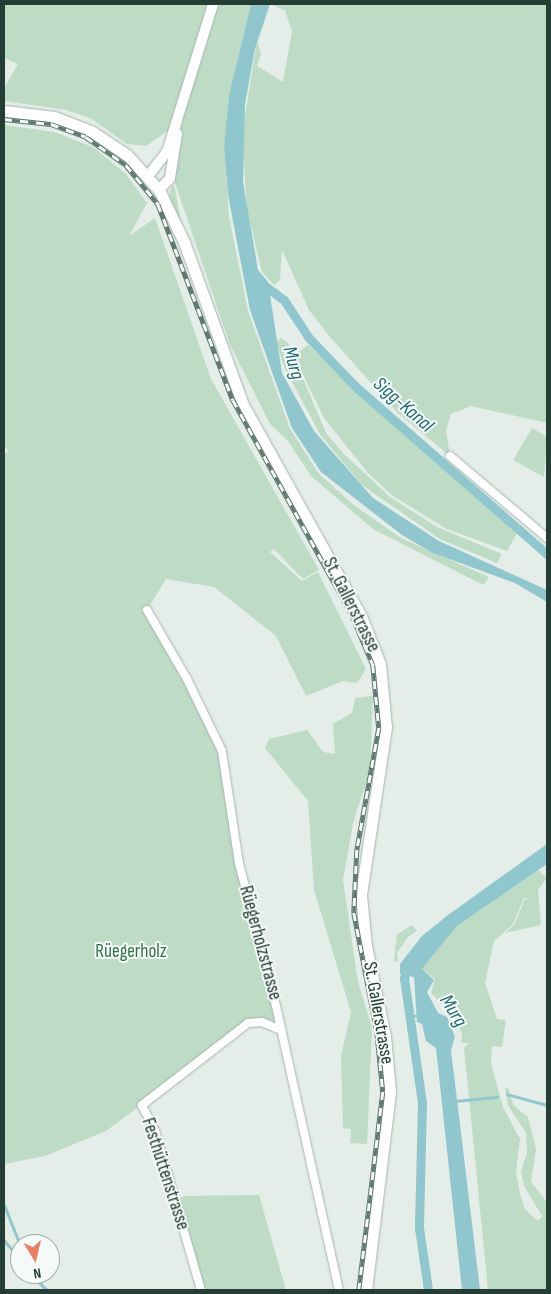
<!DOCTYPE html>
<html>
<head>
<meta charset="utf-8">
<style>
  body { margin:0 }
  #map { position:relative; width:551px; height:1294px; overflow:hidden; background:#e4ede8; font-family:"Sofia Sans Condensed",sans-serif }
  div>[style] { position:absolute }
  [style*='--x'] { left:calc(var(--x)*1px); top:calc(var(--y)*1px); width:calc(var(--w)*1px); rotate:calc(var(--a)*1deg) }
  .green>* { inset:0; background:#bedcc5 }
  .water>* { inset:0; background:#90c7ce }
  .stream>* { height:2.5px; margin:-1.25px; padding:0 1.25px; transform-origin:1.25px; border-radius:1.25px; background:#90c7ce }
  .canal>* { height:9px; margin:-4.5px; padding:0 4.5px; transform-origin:4.5px; border-radius:4.5px; background:#90c7ce }
  .roads { filter:drop-shadow(0 0 1px #a7b5af) drop-shadow(0 0 1px #a7b5af) }
  .minor>* { height:8px; margin:-4px; padding:0 4px; transform-origin:4px; border-radius:4px; background:#fff }
  .tertiary>* { height:10px; margin:-5px; padding:0 5px; transform-origin:5px; border-radius:5px; background:#fff }
  .secondary>* { height:11px; margin:-5.5px; padding:0 5.5px; transform-origin:5.5px; border-radius:5.5px; background:#fff }
  .rail>* { height:4.5px; margin-top:-2.25px; transform-origin:0; background:repeating-linear-gradient(90deg,#f5f9f7 0 8px,#5f7970 0 16px); box-sizing:border-box; border-block:1px solid #5f7970 }
  span { translate:-50% -50%; white-space:nowrap; text-align:center; line-height:1.15; -webkit-text-stroke:4px #f5f9f7; paint-order:stroke }
  .street-label { font-size:19px; color:#243d35 }
  .park-label { font-size:19px; color:#317247 }
  .water-label { font-size:20px; color:#226c76; font-style:italic }
  .frame { position:absolute; inset:0; border:5px solid #243d35; pointer-events:none }
  .north { position:absolute; left:10px; top:1234px; width:50px; height:50px; box-sizing:border-box; background:#f5f9f7; border:1px solid #a1aea9; border-radius:50%; rotate:171deg; font-size:14px; font-weight:700; line-height:20px; text-align:center; color:#243d35 }
  .north::after { content:''; display:block; margin:auto; width:18px; height:22px; background:#e97f65; clip-path:polygon(50% 0,100% 100%,50% 72%,0 100%) }
</style>
</head>
<body>
<div id="map">
  <div class="green">
    <i style="clip-path:polygon(4px 4px,209px 4px,170px 129px,146px 146px,127px 144px,92px 119px,66px 110px,4px 101px,4px 88px,18px 64px,4px 58px)"></i>
    <i style="clip-path:polygon(217px 4px,251px 4px,229px 95px,224px 147px,229px 217px,248px 311px,290px 429px,319px 474px,355px 506px,401px 538px,489px 577px,483px 585px,373px 529px,311px 476px,288px 441px,270px 424px,230px 345px,174px 180px,184px 111px)"></i>
    <i style="clip-path:polygon(271px 4px,547px 4px,547px 423px,471px 406px,451px 414px,446px 430px,450px 456px,398px 413px,329px 336px,309px 310px,282px 250px,280px 280px,274px 285px,262px 272px,247px 210px,242px 135px,257px 41px,261px 54px,257px 66px,283px 82px,292px 31px,285px 11px)"></i>
    <i style="clip-path:polygon(4px 125px,54px 132px,93px 147px,126px 174px,147px 203px,129px 236px,155px 218px,211px 379px,319px 570px,303px 579px,274px 549px,270px 552px,302px 581px,318px 572px,366px 669px,357px 683px,343px 681px,306px 696px,276px 636px,214px 587px,166px 579px,147px 610px,215px 734px,281px 1030px,253px 1022px,106px 1131px,45px 1156px,4px 1164px,4px 455px,8px 451px,4px 444px)"></i>
    <i style="clip-path:polygon(172px 184px,175px 189px,181px 222px,169px 197px)"></i>
    <i style="clip-path:polygon(281px 338px,288px 343px,326px 433px,344px 454px,390px 497px,437px 527px,502px 554px,497px 563px,440px 539px,362px 485px,321px 436px,284px 367px,276px 342px)"></i>
    <i style="clip-path:polygon(308px 345px,517px 533px,507px 551px,447px 529px,393px 496px,368px 473px,324px 418px,294px 356px)"></i>
    <i style="clip-path:polygon(532px 428px,547px 437px,544px 477px,513px 460px)"></i>
    <i style="clip-path:polygon(373px 696px,370px 770px,353px 823px,343px 880px,358px 982px,372px 1028px,367px 1144px,350px 1143px,351px 1129px,343px 1128px,341px 1056px,351px 1012px,314px 890px,308px 801px,265px 748px,269px 739px,307px 730px,323px 752px,335px 754px,333px 724px,352px 713px,355px 698px)"></i>
    <i style="clip-path:polygon(538px 870px,547px 878px,538px 890px,541px 925px,505px 933px,514px 925px,525px 899px,532px 898px,524px 898px,513px 924px,494px 941px,485px 983px,497px 1019px,506px 1020px,502px 1047px,492px 1046px,491px 1063px,503px 1107px,520px 1139px,516px 1172px,520px 1194px,525px 1209px,538px 1221px,542px 1216px,524px 1186px,521px 1171px,527px 1153px,526px 1133px,508px 1105px,505px 1088px,508px 1088px,514px 1106px,528px 1117px,536px 1149px,531px 1182px,547px 1202px,547px 1290px,488px 1290px,464px 1048px,469px 1043px,461px 1043px,462px 1033px,452px 1015px,431px 993px,435px 979px,422px 969px,457px 926px)"></i>
    <i style="clip-path:polygon(412px 925px,417px 931px,408px 937px,397px 953px,398px 962px,394px 961px,397px 934px)"></i>
    <i style="clip-path:polygon(259px 1195px,286px 1290px,205px 1290px,179px 1200px,183px 1196px)"></i>
  </div>
  <div class="water">
    <i style="clip-path:polygon(251px 4px,270px 4px,255px 49px,245px 104px,243px 182px,258px 270px,268px 282px,282px 373px,314px 431px,373px 498px,439px 541px,547px 590px,547px 602px,515px 583px,433px 553px,402px 535px,321px 472px,292px 428px,250px 310px,228px 195px,224px 147px,229px 95px)"></i>
    <i style="clip-path:polygon(547px 844px,547px 864px,457px 926px,422px 969px,434px 980px,427px 992px,438px 1013px,447px 1017px,455px 1037px,451px 1050px,480px 1290px,462px 1290px,436px 1048px,426px 1041px,422px 1024px,417px 1022px,414px 977px,400px 974px,400px 964px,422px 936px,448px 915px)"></i>
  </div>
  <div class="stream">
    <i style="--x:410;--y:1016;--w:8;--a:0"></i>
    <i style="--x:507;--y:1094;--w:41;--a:15.4"></i>
    <i style="--x:454;--y:1101;--w:43;--a:-5.3"></i>
    <i style="--x:4;--y:1204;--w:43;--a:68.2"></i>
    <i style="--x:4;--y:1240;--w:20;--a:49"></i>
    <i style="--x:30;--y:1274;--w:23;--a:43"></i>
  </div>
  <div class="canal">
    <i style="--x:260;--y:282;--w:30;--a:37"></i>
    <i style="--x:284;--y:300;--w:45;--a:56.7"></i>
    <i style="--x:309;--y:338;--w:68;--a:46.2"></i>
    <i style="--x:356;--y:387;--w:254;--a:41.2"></i>
    <i style="--x:408;--y:964;--w:15;--a:106"></i>
    <i style="--x:404;--y:978;--w:126;--a:81.8"></i>
    <i style="--x:422;--y:1103;--w:125;--a:91.4"></i>
    <i style="--x:419;--y:1228;--w:63;--a:81.7"></i>
  </div>
  <div class="roads">
    <div class="minor">
      <i style="--x:450;--y:456;--w:127;--a:40.2"></i>
      <i style="--x:147;--y:610;--w:80;--a:59.9"></i>
      <i style="--x:187;--y:679;--w:80;--a:64.1"></i>
      <i style="--x:222;--y:751;--w:113;--a:81.4"></i>
      <i style="--x:239;--y:863;--w:148;--a:75.5"></i>
      <i style="--x:276;--y:1006;--w:291;--a:77.5"></i>
      <i style="--x:201;--y:1290;--w:166;--a:-106.1"></i>
      <i style="--x:155;--y:1131;--w:29;--a:-117"></i>
      <i style="--x:142;--y:1105;--w:134;--a:-37.7"></i>
      <i style="--x:248;--y:1023;--w:14;--a:-4"></i>
      <i style="--x:262;--y:1022;--w:21;--a:23"></i>
    </div>
    <div class="tertiary">
      <i style="--x:148;--y:176;--w:31;--a:-52"></i>
      <i style="--x:167;--y:152;--w:155;--a:-72.7"></i>
      <i style="--x:159;--y:190;--w:16;--a:-47"></i>
      <i style="--x:170;--y:178;--w:45;--a:-81"></i>
    </div>
    <div class="secondary">
      <i style="--x:4;--y:111;--w:50;--a:6.8"></i>
      <i style="--x:54;--y:117;--w:40;--a:21"></i>
      <i style="--x:91;--y:131;--w:43;--a:33.7"></i>
      <i style="--x:127;--y:155;--w:47;--a:47.6"></i>
      <i style="--x:159;--y:190;--w:58;--a:64.3"></i>
      <i style="--x:184;--y:242;--w:173;--a:70.1"></i>
      <i style="--x:243;--y:405;--w:242;--a:60.8"></i>
      <i style="--x:361;--y:616;--w:52;--a:68.4"></i>
      <i style="--x:380;--y:664;--w:63;--a:84.6"></i>
      <i style="--x:386;--y:727;--w:170;--a:98.5"></i>
      <i style="--x:361;--y:895;--w:51;--a:84.4"></i>
      <i style="--x:366;--y:946;--w:92;--a:78.1"></i>
      <i style="--x:385;--y:1036;--w:56;--a:84.9"></i>
      <i style="--x:390;--y:1092;--w:199;--a:96.9"></i>
    </div>
  </div>
  <div class="rail">
    <i style="--x:4;--y:119;--w:47;--a:6.1"></i>
    <i style="--x:51;--y:124;--w:37;--a:20"></i>
    <i style="--x:86;--y:137;--w:49;--a:35"></i>
    <i style="--x:126;--y:165;--w:50;--a:50.6"></i>
    <i style="--x:158;--y:204;--w:210;--a:69.1"></i>
    <i style="--x:233;--y:400;--w:246;--a:61"></i>
    <i style="--x:352;--y:615;--w:54;--a:67.2"></i>
    <i style="--x:373;--y:665;--w:63;--a:84.6"></i>
    <i style="--x:379;--y:728;--w:124;--a:100.2"></i>
    <i style="--x:357;--y:850;--w:63;--a:92.7"></i>
    <i style="--x:354;--y:913;--w:120;--a:79"></i>
    <i style="--x:377;--y:1031;--w:61;--a:84.4"></i>
    <i style="--x:383;--y:1092;--w:199;--a:96.9"></i>
  </div>
  <div class="street-label">
    <span style="left:351px;top:605px;rotate:63deg">St. Gallerstrasse</span>
    <span style="left:260px;top:943px;rotate:75deg">Rüegerholzstrasse</span>
    <span style="left:378px;top:1013px;rotate:80deg">St. Gallerstrasse</span>
    <span style="left:165px;top:1174px;rotate:72deg">Festhüttenstrasse</span>
  </div>
  <div class="park-label">
    <span style="left:131px;top:952px">Rüegerholz</span>
  </div>
  <div class="water-label">
    <span style="left:293px;top:363px;rotate:74deg">Murg</span>
    <span style="left:403px;top:405px;rotate:41deg">Sigg-Kanal</span>
    <span style="left:453px;top:1011px;rotate:58deg">Murg</span>
  </div>
  <div class="frame"></div>
  <div class="north">N</div>
</div>
</body>
</html>
